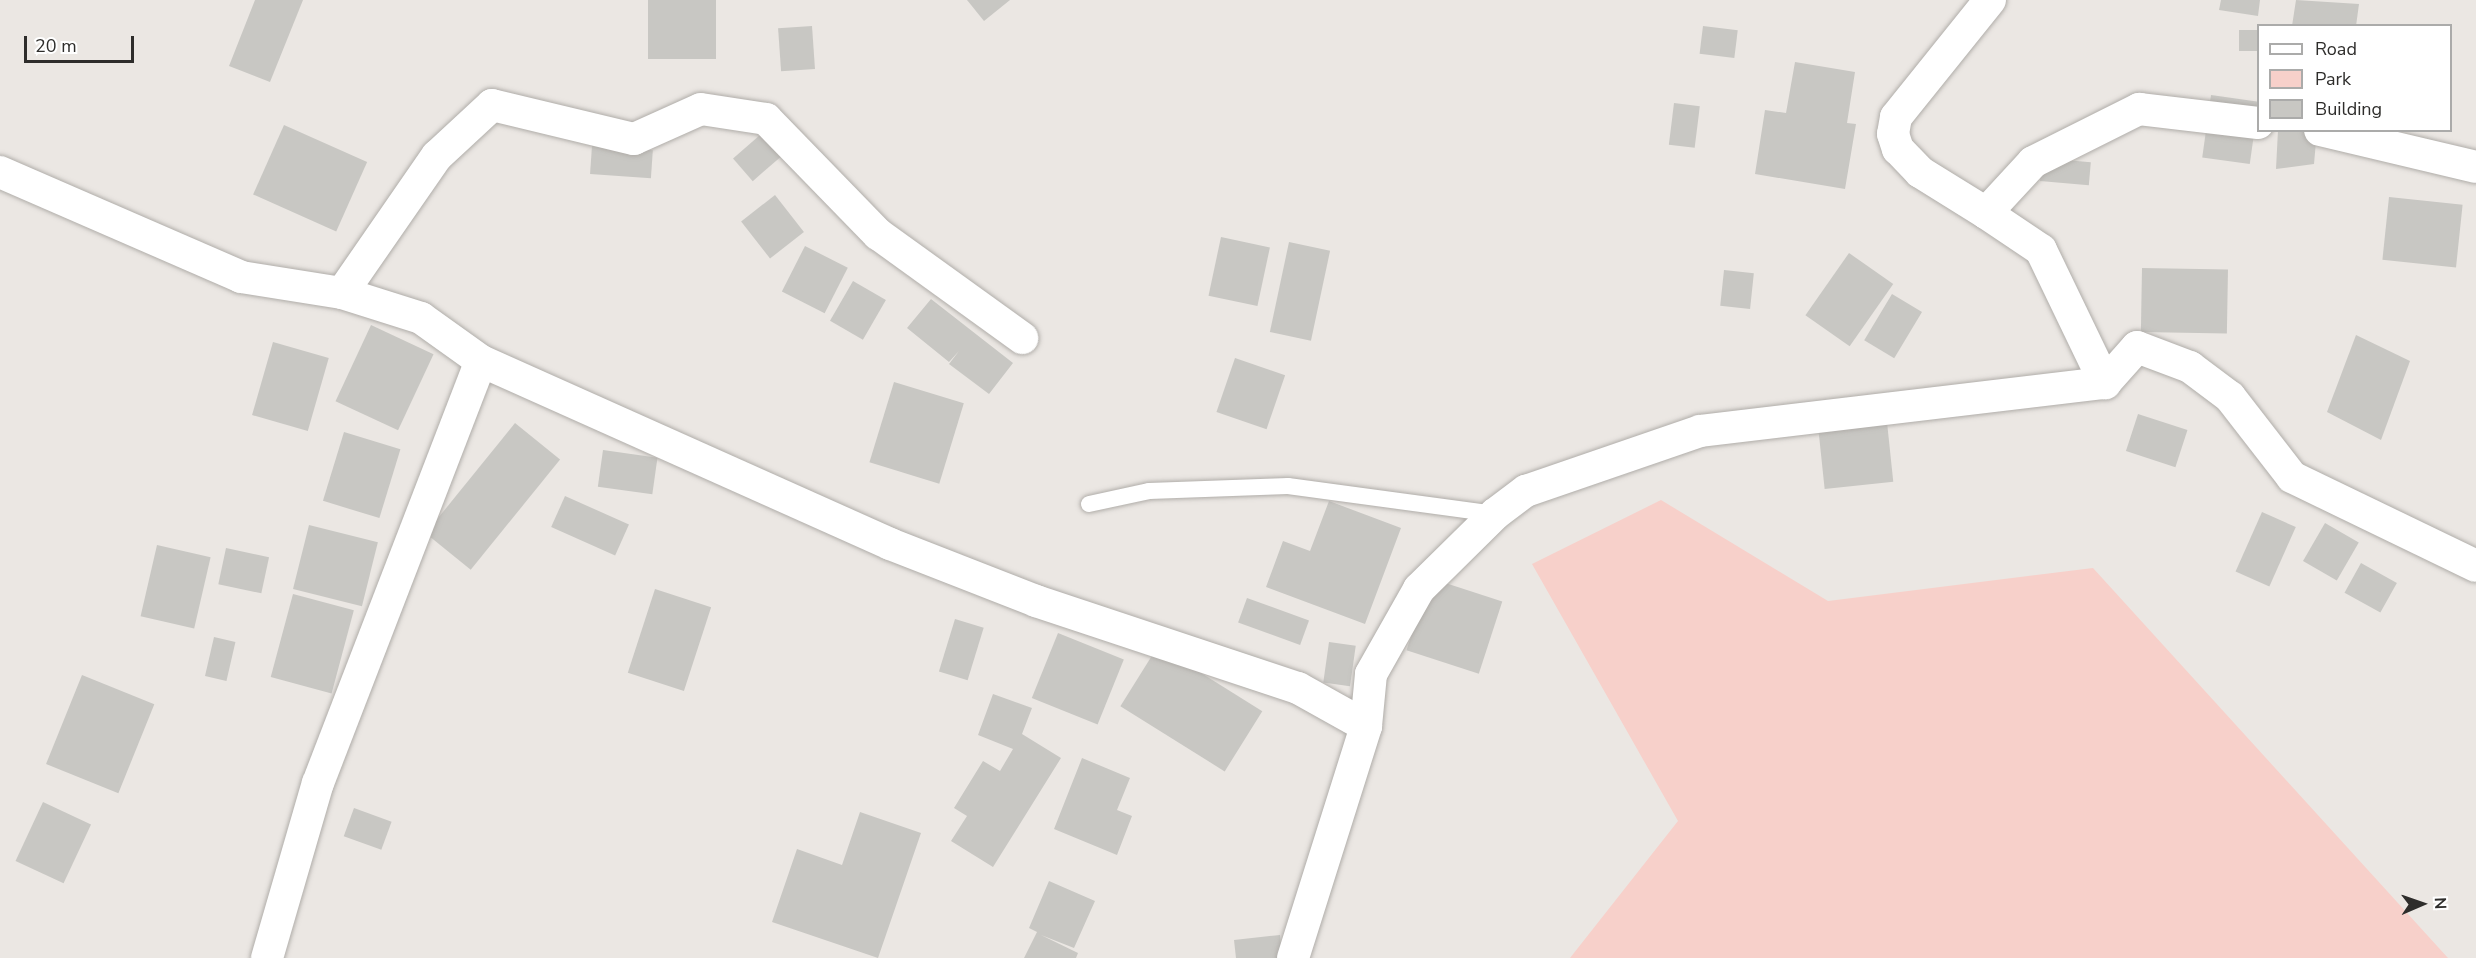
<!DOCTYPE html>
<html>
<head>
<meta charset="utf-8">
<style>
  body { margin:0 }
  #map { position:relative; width:2476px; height:958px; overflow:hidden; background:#ebe7e3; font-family:"Nunito Sans",sans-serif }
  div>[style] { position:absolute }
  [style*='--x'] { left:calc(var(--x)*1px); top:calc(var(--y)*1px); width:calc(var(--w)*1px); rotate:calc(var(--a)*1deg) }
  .green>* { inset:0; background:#f7d0ca }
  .building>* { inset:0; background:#c8c7c3; transform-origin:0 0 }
  .roads { filter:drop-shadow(0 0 2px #b0ada9) drop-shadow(0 0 2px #b0ada9) }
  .service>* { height:16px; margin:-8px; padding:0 8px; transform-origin:8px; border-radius:8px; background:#fff }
  .minor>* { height:32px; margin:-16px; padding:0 16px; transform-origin:16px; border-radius:16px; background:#fff }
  span { translate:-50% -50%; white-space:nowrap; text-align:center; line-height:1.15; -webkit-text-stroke:4.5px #fff; paint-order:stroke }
  .legend { position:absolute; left:2257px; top:24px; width:195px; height:108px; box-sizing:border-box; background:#fff; border:2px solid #ababaa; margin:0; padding:8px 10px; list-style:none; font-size:18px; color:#2e2d2b }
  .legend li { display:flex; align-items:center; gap:12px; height:30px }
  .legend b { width:30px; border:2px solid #ababaa }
  .north { position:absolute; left:2392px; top:874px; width:60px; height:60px; -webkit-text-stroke:4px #fff; paint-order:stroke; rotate:88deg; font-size:16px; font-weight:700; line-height:24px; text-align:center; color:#2e2d2b }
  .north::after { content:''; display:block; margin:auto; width:21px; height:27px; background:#2e2d2b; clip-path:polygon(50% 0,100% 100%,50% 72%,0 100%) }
  .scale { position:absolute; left:24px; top:36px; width:110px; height:27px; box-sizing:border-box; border:3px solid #2e2d2b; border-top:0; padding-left:8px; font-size:18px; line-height:21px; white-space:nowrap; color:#2e2d2b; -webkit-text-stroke:4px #fff; paint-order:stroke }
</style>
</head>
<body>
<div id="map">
  <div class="green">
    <i style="clip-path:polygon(1661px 500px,1828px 601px,2093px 568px,2448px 958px,1570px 958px,1678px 821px,1532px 564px)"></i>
  </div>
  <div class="building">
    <i style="clip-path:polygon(255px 0,303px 0,270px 82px,229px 66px)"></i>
    <i style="left:648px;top:0;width:68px;height:59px"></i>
    <i style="clip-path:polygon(967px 0,1010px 0,984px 21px)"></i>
    <i style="clip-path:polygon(2221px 0,2260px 0,2258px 16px,2219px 10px)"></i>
    <i style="clip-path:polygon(2296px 0,2359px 4px,2356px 26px,2292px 26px)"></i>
    <i style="left:812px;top:26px;width:43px;height:34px;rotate:86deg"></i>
    <i style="left:1703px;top:26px;width:35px;height:28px;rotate:7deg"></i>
    <i style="left:2258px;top:30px;width:21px;height:19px;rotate:90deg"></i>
    <i style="clip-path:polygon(1795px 62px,1855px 72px,1847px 123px,1856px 124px,1845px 189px,1755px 174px,1765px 110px,1786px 113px)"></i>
    <i style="left:2211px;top:95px;width:48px;height:63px;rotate:8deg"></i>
    <i style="left:1674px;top:103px;width:26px;height:42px;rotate:7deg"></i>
    <i style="left:284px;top:125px;width:91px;height:76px;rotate:24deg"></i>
    <i style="left:767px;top:129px;width:30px;height:45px;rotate:49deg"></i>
    <i style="clip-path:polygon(2278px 130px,2317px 130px,2314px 164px,2276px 169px)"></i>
    <i style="left:592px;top:146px;width:61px;height:28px;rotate:4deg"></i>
    <i style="left:2042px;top:158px;width:49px;height:23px;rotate:5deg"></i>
    <i style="left:775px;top:195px;width:47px;height:43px;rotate:52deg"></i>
    <i style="left:2389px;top:197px;width:74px;height:63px;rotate:6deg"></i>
    <i style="left:1221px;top:237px;width:50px;height:60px;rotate:12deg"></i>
    <i style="left:1289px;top:242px;width:42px;height:92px;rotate:12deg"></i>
    <i style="left:805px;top:246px;width:48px;height:51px;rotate:27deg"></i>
    <i style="left:1849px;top:253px;width:54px;height:76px;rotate:35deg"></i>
    <i style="left:2142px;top:268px;width:86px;height:64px;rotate:1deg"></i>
    <i style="left:1724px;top:270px;width:30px;height:36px;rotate:6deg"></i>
    <i style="left:853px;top:281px;width:38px;height:46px;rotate:30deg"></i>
    <i style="left:1892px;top:294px;width:35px;height:54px;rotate:31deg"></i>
    <i style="clip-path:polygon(931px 299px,1013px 363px,989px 394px,949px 364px,959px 351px,949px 362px,907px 328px)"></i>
    <i style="left:371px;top:325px;width:69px;height:84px;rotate:25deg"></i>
    <i style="clip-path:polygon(2356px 335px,2410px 361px,2381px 440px,2327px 412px)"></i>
    <i style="left:273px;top:342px;width:58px;height:76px;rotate:16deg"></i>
    <i style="left:1235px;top:358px;width:53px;height:57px;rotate:19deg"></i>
    <i style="left:894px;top:382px;width:73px;height:84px;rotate:17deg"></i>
    <i style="left:2138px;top:414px;width:52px;height:39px;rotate:18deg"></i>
    <i style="left:1887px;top:422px;width:60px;height:69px;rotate:84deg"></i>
    <i style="left:515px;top:423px;width:58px;height:142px;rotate:39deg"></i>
    <i style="left:344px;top:432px;width:59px;height:72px;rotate:17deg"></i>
    <i style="left:603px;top:450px;width:55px;height:37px;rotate:8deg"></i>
    <i style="left:565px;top:496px;width:70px;height:34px;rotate:24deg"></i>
    <i style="clip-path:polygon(1329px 501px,1401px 528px,1365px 624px,1266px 587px,1283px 541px,1310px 551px)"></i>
    <i style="left:2262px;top:512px;width:37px;height:65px;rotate:24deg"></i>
    <i style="left:2325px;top:523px;width:39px;height:44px;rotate:30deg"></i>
    <i style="left:309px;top:525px;width:71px;height:66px;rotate:14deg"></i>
    <i style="left:157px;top:545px;width:55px;height:73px;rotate:13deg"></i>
    <i style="left:226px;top:548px;width:44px;height:37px;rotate:12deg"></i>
    <i style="left:2361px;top:563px;width:41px;height:34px;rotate:29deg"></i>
    <i style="left:1430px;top:578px;width:76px;height:76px;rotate:18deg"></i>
    <i style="left:655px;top:589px;width:59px;height:88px;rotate:18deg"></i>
    <i style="left:293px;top:594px;width:63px;height:86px;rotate:15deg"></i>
    <i style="left:1247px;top:598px;width:66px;height:26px;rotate:20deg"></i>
    <i style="left:955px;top:619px;width:30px;height:55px;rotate:17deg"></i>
    <i style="left:1058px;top:633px;width:71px;height:70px;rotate:22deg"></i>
    <i style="left:214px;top:637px;width:22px;height:40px;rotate:13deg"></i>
    <i style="left:1329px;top:642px;width:27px;height:41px;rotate:8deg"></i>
    <i style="left:1158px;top:646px;width:123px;height:71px;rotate:32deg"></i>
    <i style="left:82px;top:675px;width:78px;height:96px;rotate:22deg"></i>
    <i style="clip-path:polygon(993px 694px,1032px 708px,1022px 734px,1061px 758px,993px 867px,951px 841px,967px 816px,954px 808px,983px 761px,1000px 771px,1013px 749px,978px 735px)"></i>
    <i style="clip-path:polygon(1082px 758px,1130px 778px,1117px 810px,1132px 816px,1117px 855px,1054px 829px)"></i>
    <i style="left:43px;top:802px;width:53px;height:65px;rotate:25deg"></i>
    <i style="left:354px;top:808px;width:40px;height:30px;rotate:20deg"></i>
    <i style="clip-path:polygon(860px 812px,921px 833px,878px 958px,772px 922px,797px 849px,842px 865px)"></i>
    <i style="clip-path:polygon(1049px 881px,1095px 901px,1074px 948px,1041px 935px,1078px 953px,1076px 958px,1024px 958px,1037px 932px,1029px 928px)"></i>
    <i style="clip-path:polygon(1280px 935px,1282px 958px,1236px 958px,1234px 940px)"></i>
  </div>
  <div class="roads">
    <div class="service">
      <i style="--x:1089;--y:504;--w:61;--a:-12.2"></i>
      <i style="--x:1149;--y:491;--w:139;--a:-2.1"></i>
      <i style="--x:1288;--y:486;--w:209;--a:7.7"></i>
    </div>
    <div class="minor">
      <i style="--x:1990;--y:0;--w:150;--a:128.8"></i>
      <i style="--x:1896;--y:117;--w:17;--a:100"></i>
      <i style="--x:1893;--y:134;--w:16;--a:72"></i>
      <i style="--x:1898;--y:149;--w:32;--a:46"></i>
      <i style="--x:1920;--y:172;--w:78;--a:31.8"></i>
      <i style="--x:1986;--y:213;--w:69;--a:-47.3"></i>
      <i style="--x:2033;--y:162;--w:119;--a:-26.6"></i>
      <i style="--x:2139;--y:109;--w:120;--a:6.7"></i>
      <i style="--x:2320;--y:130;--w:160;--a:13.3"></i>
      <i style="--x:0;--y:172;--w:263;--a:23.5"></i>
      <i style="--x:241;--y:277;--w:102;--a:9"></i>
      <i style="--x:342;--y:293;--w:83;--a:17.6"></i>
      <i style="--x:421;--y:318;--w:74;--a:35.6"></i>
      <i style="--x:481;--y:361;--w:448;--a:24.1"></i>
      <i style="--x:890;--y:544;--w:157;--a:21.3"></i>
      <i style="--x:1036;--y:601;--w:276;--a:18.4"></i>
      <i style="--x:1298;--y:688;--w:78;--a:29.2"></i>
      <i style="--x:1986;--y:213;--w:66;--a:33.9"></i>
      <i style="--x:2041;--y:250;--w:148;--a:64.3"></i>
      <i style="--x:342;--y:293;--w:167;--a:-55.3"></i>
      <i style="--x:437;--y:156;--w:75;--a:-42.8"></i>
      <i style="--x:492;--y:105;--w:146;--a:13.5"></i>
      <i style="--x:634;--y:139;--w:73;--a:-24.1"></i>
      <i style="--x:701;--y:109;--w:66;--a:8.7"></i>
      <i style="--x:766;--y:119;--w:161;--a:45.8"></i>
      <i style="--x:878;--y:234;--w:178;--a:35.8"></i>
      <i style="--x:267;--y:958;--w:182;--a:-73.8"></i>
      <i style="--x:318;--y:783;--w:452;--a:-68.9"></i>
      <i style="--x:1293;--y:958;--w:243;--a:-72.5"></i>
      <i style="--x:1366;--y:726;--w:52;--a:-84.5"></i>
      <i style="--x:1371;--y:674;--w:98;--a:-60.5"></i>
      <i style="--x:1419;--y:589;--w:107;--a:-44.6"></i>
      <i style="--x:1495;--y:514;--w:39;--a:-37"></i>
      <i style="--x:1526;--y:491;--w:184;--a:-19"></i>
      <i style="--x:1700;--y:431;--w:408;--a:-6.8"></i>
      <i style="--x:2105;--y:383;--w:48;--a:-48.4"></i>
      <i style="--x:2137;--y:347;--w:57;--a:20.7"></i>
      <i style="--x:2190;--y:367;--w:50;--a:36.9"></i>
      <i style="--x:2230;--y:397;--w:101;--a:52.2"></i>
      <i style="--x:2292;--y:477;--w:204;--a:25.8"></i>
    </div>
  </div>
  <ul class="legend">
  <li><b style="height:8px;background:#fff"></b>Road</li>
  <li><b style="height:16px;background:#f7d0ca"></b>Park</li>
  <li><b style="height:16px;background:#c8c7c3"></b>Building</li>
  </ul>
  <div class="north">N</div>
  <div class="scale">20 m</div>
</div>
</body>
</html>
